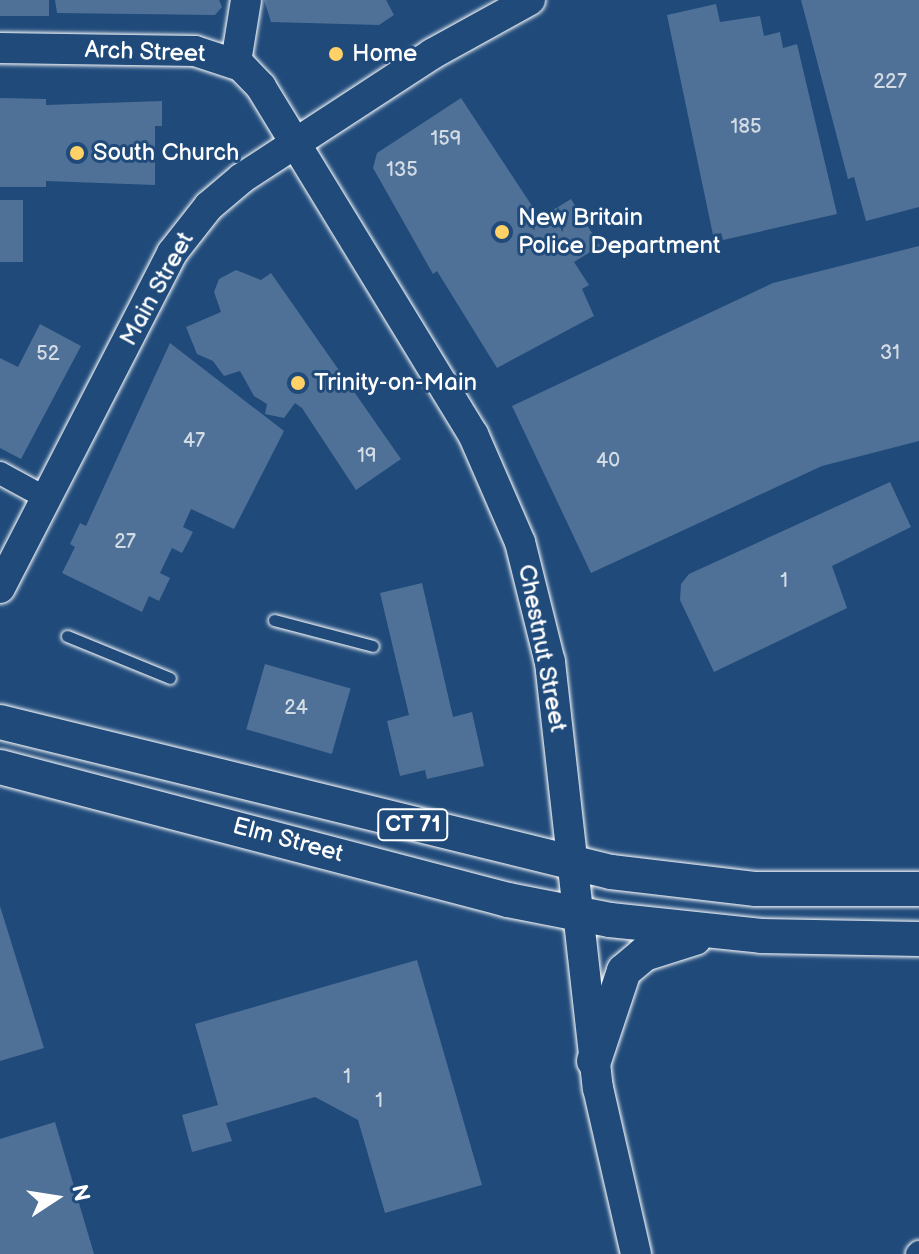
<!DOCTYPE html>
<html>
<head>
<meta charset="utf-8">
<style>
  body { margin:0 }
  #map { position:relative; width:919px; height:1254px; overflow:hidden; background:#1f4a7a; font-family:"Balsamiq Sans",sans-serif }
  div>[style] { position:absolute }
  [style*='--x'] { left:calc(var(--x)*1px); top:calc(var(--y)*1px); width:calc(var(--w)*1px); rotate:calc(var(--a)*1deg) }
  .building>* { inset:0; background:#507197; transform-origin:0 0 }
  .roads { filter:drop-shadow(0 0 2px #fff) drop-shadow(0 0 2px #fff) }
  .lane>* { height:11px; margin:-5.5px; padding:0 5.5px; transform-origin:5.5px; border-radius:5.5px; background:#1f4a7a }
  .street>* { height:22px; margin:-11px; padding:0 11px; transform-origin:11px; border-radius:11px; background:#1f4a7a }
  .secondary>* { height:30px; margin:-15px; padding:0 15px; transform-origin:15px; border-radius:15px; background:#1f4a7a }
  .primary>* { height:34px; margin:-17px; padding:0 17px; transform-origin:17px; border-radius:17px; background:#1f4a7a }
  .dots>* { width:22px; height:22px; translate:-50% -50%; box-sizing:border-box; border:4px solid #1f4a7a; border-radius:50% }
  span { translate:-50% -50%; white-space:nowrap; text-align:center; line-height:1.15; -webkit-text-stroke:6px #1f4a7a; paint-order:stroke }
  .number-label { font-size:20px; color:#d3dce5 }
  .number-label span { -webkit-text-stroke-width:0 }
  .shield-label span { padding:2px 6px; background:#1f4a7a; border:2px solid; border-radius:6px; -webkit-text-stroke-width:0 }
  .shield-label { font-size:22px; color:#fff; font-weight:700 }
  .street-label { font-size:24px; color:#fff }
  .poi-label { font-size:24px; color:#fff }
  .left { translate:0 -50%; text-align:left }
  .north { position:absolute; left:16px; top:1158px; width:80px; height:80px; -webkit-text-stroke:6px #1f4a7a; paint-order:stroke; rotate:78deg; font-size:22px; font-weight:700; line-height:32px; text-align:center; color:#fff }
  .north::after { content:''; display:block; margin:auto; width:28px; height:36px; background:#fff; clip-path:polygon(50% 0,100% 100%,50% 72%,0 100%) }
</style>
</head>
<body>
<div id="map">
  <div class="building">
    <i style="left:0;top:0;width:49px;height:16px"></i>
    <i style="clip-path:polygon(55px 0,219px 0,222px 7px,215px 15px,57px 13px)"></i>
    <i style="clip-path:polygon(264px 0,386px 0,394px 15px,379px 25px,271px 22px)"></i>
    <i style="clip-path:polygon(801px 0,919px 0,919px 207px,866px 221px,854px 177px,848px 179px)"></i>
    <i style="clip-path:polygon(716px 4px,720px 22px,760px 16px,764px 36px,780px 32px,783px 48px,797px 44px,837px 214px,723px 240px,721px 233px,713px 235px,667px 15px)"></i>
    <i style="clip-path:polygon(0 98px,46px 99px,46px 105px,162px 101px,162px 126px,155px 126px,155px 185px,46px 181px,46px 187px,0 187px)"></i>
    <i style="clip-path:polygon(461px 98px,540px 218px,571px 199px,600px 246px,574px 262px,589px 285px,582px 289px,594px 316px,497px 368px,437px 271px,433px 274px,373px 168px,377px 153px)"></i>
    <i style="left:0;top:200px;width:23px;height:62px"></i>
    <i style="clip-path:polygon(919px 246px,919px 441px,822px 466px,591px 573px,512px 406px,773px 283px)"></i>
    <i style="clip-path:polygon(236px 270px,261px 280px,271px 273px,401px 459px,356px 490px,302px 408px,295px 403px,284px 418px,265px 414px,267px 404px,254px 396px,240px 371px,224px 376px,213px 361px,197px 354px,186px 327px,221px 312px,214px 292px,219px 279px)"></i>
    <i style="clip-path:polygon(40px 324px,81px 346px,21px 459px,0 448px,0 358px,18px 367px)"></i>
    <i style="clip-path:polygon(170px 343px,284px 431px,234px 529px,191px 509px,183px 527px,193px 532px,182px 553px,172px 548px,160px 573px,170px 578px,159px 601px,149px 596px,142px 612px,62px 573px,75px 547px,70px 544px,80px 523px,86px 526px)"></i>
    <i style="clip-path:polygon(890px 482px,911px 527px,832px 566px,847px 608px,714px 672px,680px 600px,681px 584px,689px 574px)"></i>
    <i style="clip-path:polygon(422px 583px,453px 717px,472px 712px,484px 766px,427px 779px,425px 770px,400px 776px,387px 721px,409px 715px,380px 593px)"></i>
    <i style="left:265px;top:664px;width:89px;height:68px;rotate:16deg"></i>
    <i style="clip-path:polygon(0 906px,44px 1048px,0 1061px)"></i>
    <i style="clip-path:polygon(417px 960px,482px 1185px,385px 1213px,358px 1120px,315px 1097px,226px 1123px,232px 1141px,192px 1152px,182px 1115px,218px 1105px,195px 1024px)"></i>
    <i style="clip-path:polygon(55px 1122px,94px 1254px,0 1254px,0 1139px)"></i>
  </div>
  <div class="roads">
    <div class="lane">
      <i style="--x:274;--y:620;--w:102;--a:14.7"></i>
      <i style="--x:67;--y:636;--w:111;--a:22.2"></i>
    </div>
    <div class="street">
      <i style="--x:0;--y:473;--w:52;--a:28.5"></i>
      <i style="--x:917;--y:1254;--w:3;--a:-45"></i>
    </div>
    <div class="secondary">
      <i style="--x:0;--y:48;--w:195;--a:0.9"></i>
      <i style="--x:195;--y:51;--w:48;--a:18.1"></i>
      <i style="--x:241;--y:66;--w:29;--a:46"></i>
      <i style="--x:261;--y:87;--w:407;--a:58.6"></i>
      <i style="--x:473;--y:434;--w:118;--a:66.5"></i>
      <i style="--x:520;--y:542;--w:124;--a:76"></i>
      <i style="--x:550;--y:662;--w:429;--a:83.6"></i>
      <i style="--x:598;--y:1088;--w:170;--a:77.1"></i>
      <i style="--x:236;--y:62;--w:63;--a:-80.8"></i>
      <i style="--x:0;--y:588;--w:377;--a:-62.8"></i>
      <i style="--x:172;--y:253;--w:60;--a:-51.8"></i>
      <i style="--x:209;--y:206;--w:43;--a:-40.3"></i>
      <i style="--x:242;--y:178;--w:227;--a:-33.1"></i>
      <i style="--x:432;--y:54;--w:112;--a:-28.9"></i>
    </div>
    <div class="primary">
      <i style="--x:0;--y:722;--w:629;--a:13.79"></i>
      <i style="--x:611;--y:872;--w:146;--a:6.7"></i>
      <i style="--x:756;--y:889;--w:163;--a:0"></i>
      <i style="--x:0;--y:767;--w:525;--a:14.67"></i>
      <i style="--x:508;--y:900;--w:104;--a:11.1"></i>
      <i style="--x:610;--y:920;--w:152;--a:6"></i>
      <i style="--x:761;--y:936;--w:158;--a:1.1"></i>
      <i style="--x:594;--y:1061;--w:95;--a:-71.6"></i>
      <i style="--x:624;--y:971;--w:26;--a:-40"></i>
      <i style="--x:644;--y:954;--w:53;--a:-17.4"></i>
    </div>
  </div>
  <div class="dots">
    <i style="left:336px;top:54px;background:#ffd166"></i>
    <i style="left:77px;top:153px;background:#ffd166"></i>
    <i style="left:502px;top:232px;background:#ffd166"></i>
    <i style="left:298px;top:383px;background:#ffd166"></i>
  </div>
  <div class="number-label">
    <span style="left:890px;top:82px">227</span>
    <span style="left:746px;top:127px">185</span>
    <span style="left:446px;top:139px">159</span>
    <span style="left:402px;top:170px">135</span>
    <span style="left:890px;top:353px">31</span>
    <span style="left:48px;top:354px">52</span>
    <span style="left:194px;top:441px">47</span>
    <span style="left:367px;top:456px">19</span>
    <span style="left:608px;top:461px">40</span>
    <span style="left:125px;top:542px">27</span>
    <span style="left:784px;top:581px">1</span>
    <span style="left:296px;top:708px">24</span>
    <span style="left:347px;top:1077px">1</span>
    <span style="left:379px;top:1101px">1</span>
  </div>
  <div class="shield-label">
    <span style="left:413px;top:825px">CT 71</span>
  </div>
  <div class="street-label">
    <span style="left:145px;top:52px;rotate:2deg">Arch Street</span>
    <span style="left:157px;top:289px;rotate:-61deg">Main Street</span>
    <span style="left:542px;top:648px;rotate:79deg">Chestnut Street</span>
    <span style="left:288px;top:840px;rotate:15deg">Elm Street</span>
  </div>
  <div class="poi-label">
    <span class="left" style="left:352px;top:54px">Home</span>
    <span class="left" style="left:93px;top:153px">South Church</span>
    <span class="left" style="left:518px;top:232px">New Britain<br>Police Department</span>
    <span class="left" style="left:314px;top:383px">Trinity-on-Main</span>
  </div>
  <div class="north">N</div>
</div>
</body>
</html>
